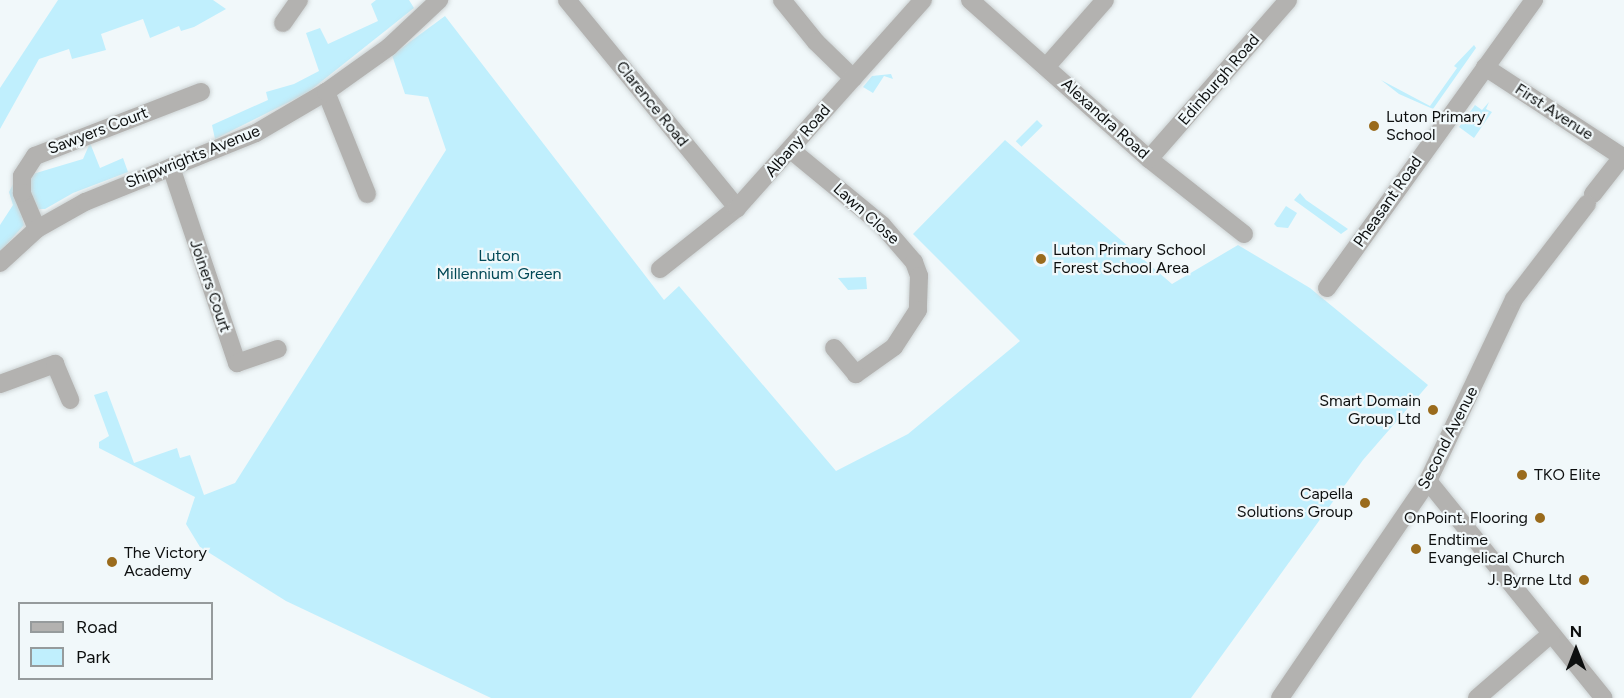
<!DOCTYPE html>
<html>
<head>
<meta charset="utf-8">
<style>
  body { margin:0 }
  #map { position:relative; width:1624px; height:698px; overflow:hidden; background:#f1f8fa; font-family:Figtree,sans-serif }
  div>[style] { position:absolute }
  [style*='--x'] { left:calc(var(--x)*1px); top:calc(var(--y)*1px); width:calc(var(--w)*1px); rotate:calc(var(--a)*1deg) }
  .green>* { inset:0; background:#c0effd; transform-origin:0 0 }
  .roads { filter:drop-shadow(0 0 2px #cdd3d4) drop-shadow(0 0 2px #cdd3d4) }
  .minor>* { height:18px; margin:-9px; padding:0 9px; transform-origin:9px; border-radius:9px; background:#b3b2b0 }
  .dots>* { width:16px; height:16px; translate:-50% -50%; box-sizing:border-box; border:3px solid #f1f8fa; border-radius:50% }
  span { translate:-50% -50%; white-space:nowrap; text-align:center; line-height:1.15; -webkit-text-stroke:4.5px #f1f8fa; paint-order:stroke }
  .street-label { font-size:16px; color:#0d0f0f }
  .poi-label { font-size:16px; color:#0d0f0f }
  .left { translate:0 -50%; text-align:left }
  .right { translate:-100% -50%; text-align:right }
  .park-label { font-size:16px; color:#004755 }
  .legend { position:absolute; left:18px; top:602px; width:195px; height:78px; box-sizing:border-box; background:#f1f8fa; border:2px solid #969b9c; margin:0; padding:8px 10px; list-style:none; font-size:18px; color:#0d0f0f }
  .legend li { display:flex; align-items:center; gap:12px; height:30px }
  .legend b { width:30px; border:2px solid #969b9c }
  .north { position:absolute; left:1546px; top:620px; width:60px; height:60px; -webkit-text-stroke:4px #f1f8fa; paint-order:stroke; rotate:0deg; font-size:16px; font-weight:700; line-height:24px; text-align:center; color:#0d0f0f }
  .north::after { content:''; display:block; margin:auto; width:21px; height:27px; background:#0d0f0f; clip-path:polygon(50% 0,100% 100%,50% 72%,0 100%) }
</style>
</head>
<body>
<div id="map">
  <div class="green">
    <i style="clip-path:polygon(58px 0,213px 0,226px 9px,194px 27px,181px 31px,179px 26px,150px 38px,143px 19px,101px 34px,106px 50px,72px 59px,69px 49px,39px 59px,0 129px,0 88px)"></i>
    <i style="clip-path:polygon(376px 0,409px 0,414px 8px,307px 93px,215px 139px,212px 125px,268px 100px,266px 92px,294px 84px,319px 71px,306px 33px,320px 28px,328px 44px,378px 21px,371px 4px)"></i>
    <i style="clip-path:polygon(445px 16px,664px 300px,679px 286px,836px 471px,908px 434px,1020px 341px,913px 234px,1005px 140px,1172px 284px,1238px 245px,1310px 288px,1428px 385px,1363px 460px,1191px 698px,491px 698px,286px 601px,200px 547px,186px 524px,195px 497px,99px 448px,99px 442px,109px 436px,94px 395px,107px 391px,134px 463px,177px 448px,180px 458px,190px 455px,204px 495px,235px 483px,446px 150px,428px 97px,405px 94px,392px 55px)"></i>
    <i style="clip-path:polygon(1474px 45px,1476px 48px,1433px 109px,1399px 94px,1381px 80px,1430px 106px,1457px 68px,1454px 66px)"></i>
    <i style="clip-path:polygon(891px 74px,893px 79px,884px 76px,873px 93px,863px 87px,872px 76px)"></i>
    <i style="clip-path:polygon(1489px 102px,1486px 109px,1492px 112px,1474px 138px,1459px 127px,1475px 105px,1482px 110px)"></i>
    <i style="left:1037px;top:120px;width:8px;height:30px;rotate:45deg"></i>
    <i style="clip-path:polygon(90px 143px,100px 168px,123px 158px,128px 172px,73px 193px,45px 209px,35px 209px,26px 176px,83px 159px)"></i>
    <i style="clip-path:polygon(14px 182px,24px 225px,0 252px,0 225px,13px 205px,9px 192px)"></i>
    <i style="clip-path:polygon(1300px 193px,1306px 200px,1348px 229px,1341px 234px,1294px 200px)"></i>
    <i style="clip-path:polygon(1286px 206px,1297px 213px,1288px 228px,1277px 227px,1274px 224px)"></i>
    <i style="clip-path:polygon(866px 277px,867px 289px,848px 290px,838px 278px)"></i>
  </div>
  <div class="roads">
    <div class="minor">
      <i style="--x:567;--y:0;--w:269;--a:50.7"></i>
      <i style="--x:782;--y:0;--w:54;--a:51"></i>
      <i style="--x:816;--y:42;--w:52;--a:44.2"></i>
      <i style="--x:970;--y:0;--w:239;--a:41.6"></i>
      <i style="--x:1149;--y:159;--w:121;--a:38.3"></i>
      <i style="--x:283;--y:23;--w:28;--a:-55"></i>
      <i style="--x:1046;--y:67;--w:89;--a:-48.6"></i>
      <i style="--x:1485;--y:67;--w:166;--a:33.2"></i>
      <i style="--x:326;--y:92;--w:110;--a:68.1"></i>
      <i style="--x:791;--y:150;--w:118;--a:39.5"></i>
      <i style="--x:882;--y:225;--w:49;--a:49.1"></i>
      <i style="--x:914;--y:262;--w:15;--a:70"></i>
      <i style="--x:919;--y:276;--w:34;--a:92"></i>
      <i style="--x:918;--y:310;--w:44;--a:123"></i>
      <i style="--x:894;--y:347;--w:47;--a:144.6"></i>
      <i style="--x:856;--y:374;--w:34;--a:-130"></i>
      <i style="--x:1149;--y:159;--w:211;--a:-48.8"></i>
      <i style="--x:171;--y:167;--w:207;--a:71.4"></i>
      <i style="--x:237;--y:363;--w:43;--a:-18.9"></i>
      <i style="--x:1593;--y:194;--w:47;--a:-51.9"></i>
      <i style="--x:37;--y:229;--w:39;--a:-113"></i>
      <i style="--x:22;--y:193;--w:17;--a:-90"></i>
      <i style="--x:22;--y:176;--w:24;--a:-57"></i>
      <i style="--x:35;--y:156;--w:178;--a:-21.1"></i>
      <i style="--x:0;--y:263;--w:50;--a:-42.6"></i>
      <i style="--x:37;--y:229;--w:55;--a:-29.4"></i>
      <i style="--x:85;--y:202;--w:184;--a:-22"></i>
      <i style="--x:256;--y:133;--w:81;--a:-30.4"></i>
      <i style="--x:326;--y:92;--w:77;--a:-35.5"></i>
      <i style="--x:389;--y:47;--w:69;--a:-43.2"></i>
      <i style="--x:660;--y:269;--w:98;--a:-38.4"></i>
      <i style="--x:737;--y:208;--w:279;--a:-48.2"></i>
      <i style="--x:1327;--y:288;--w:355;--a:-54.3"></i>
      <i style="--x:0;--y:384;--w:59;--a:-20"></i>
      <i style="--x:55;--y:364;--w:39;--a:67"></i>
      <i style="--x:1428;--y:481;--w:279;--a:51"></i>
      <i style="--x:1280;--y:698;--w:263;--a:-55.7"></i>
      <i style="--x:1428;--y:481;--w:201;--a:-64.7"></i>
      <i style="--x:1514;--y:299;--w:120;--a:-52.5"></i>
      <i style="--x:1477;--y:698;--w:98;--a:-40.9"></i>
    </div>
  </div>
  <div class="dots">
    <i style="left:1374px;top:126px;background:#9a6b1c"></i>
    <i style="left:1041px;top:259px;background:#9a6b1c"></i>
    <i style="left:1433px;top:410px;background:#9a6b1c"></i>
    <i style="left:1522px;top:475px;background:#9a6b1c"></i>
    <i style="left:1365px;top:503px;background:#9a6b1c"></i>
    <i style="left:1540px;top:518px;background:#9a6b1c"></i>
    <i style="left:1416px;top:549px;background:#9a6b1c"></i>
    <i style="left:112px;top:562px;background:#9a6b1c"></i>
    <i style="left:1584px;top:580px;background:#9a6b1c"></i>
  </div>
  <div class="street-label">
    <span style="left:1219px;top:80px;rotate:-49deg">Edinburgh Road</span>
    <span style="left:652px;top:104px;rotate:51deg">Clarence Road</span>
    <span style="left:1554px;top:112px;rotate:33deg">First Avenue</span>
    <span style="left:1105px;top:119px;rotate:42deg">Alexandra Road</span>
    <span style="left:98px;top:131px;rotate:-21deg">Sawyers Court</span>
    <span style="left:798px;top:141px;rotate:-49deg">Albany Road</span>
    <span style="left:193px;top:157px;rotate:-22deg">Shipwrights Avenue</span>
    <span style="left:1388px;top:202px;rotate:-55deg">Pheasant Road</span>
    <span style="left:866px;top:214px;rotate:42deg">Lawn Close</span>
    <span style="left:210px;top:286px;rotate:71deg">Joiners Court</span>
    <span style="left:1448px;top:438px;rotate:-63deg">Second Avenue</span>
  </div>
  <div class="poi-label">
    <span class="left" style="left:1386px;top:126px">Luton Primary<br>School</span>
    <span class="left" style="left:1053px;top:259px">Luton Primary School<br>Forest School Area</span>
    <span class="right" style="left:1421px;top:410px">Smart Domain<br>Group Ltd</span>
    <span class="left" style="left:1534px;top:475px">TKO Elite</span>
    <span class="right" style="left:1353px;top:503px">Capella<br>Solutions Group</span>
    <span class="right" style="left:1528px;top:518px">OnPoint. Flooring</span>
    <span class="left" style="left:1428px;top:549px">Endtime<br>Evangelical Church</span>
    <span class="left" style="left:124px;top:562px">The Victory<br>Academy</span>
    <span class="right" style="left:1572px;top:580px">J. Byrne Ltd</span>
  </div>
  <div class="park-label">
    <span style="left:499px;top:265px">Luton<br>Millennium Green</span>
  </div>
  <ul class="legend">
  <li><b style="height:8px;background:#b3b2b0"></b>Road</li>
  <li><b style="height:16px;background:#c0effd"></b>Park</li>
  </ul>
  <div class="north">N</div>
</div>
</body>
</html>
